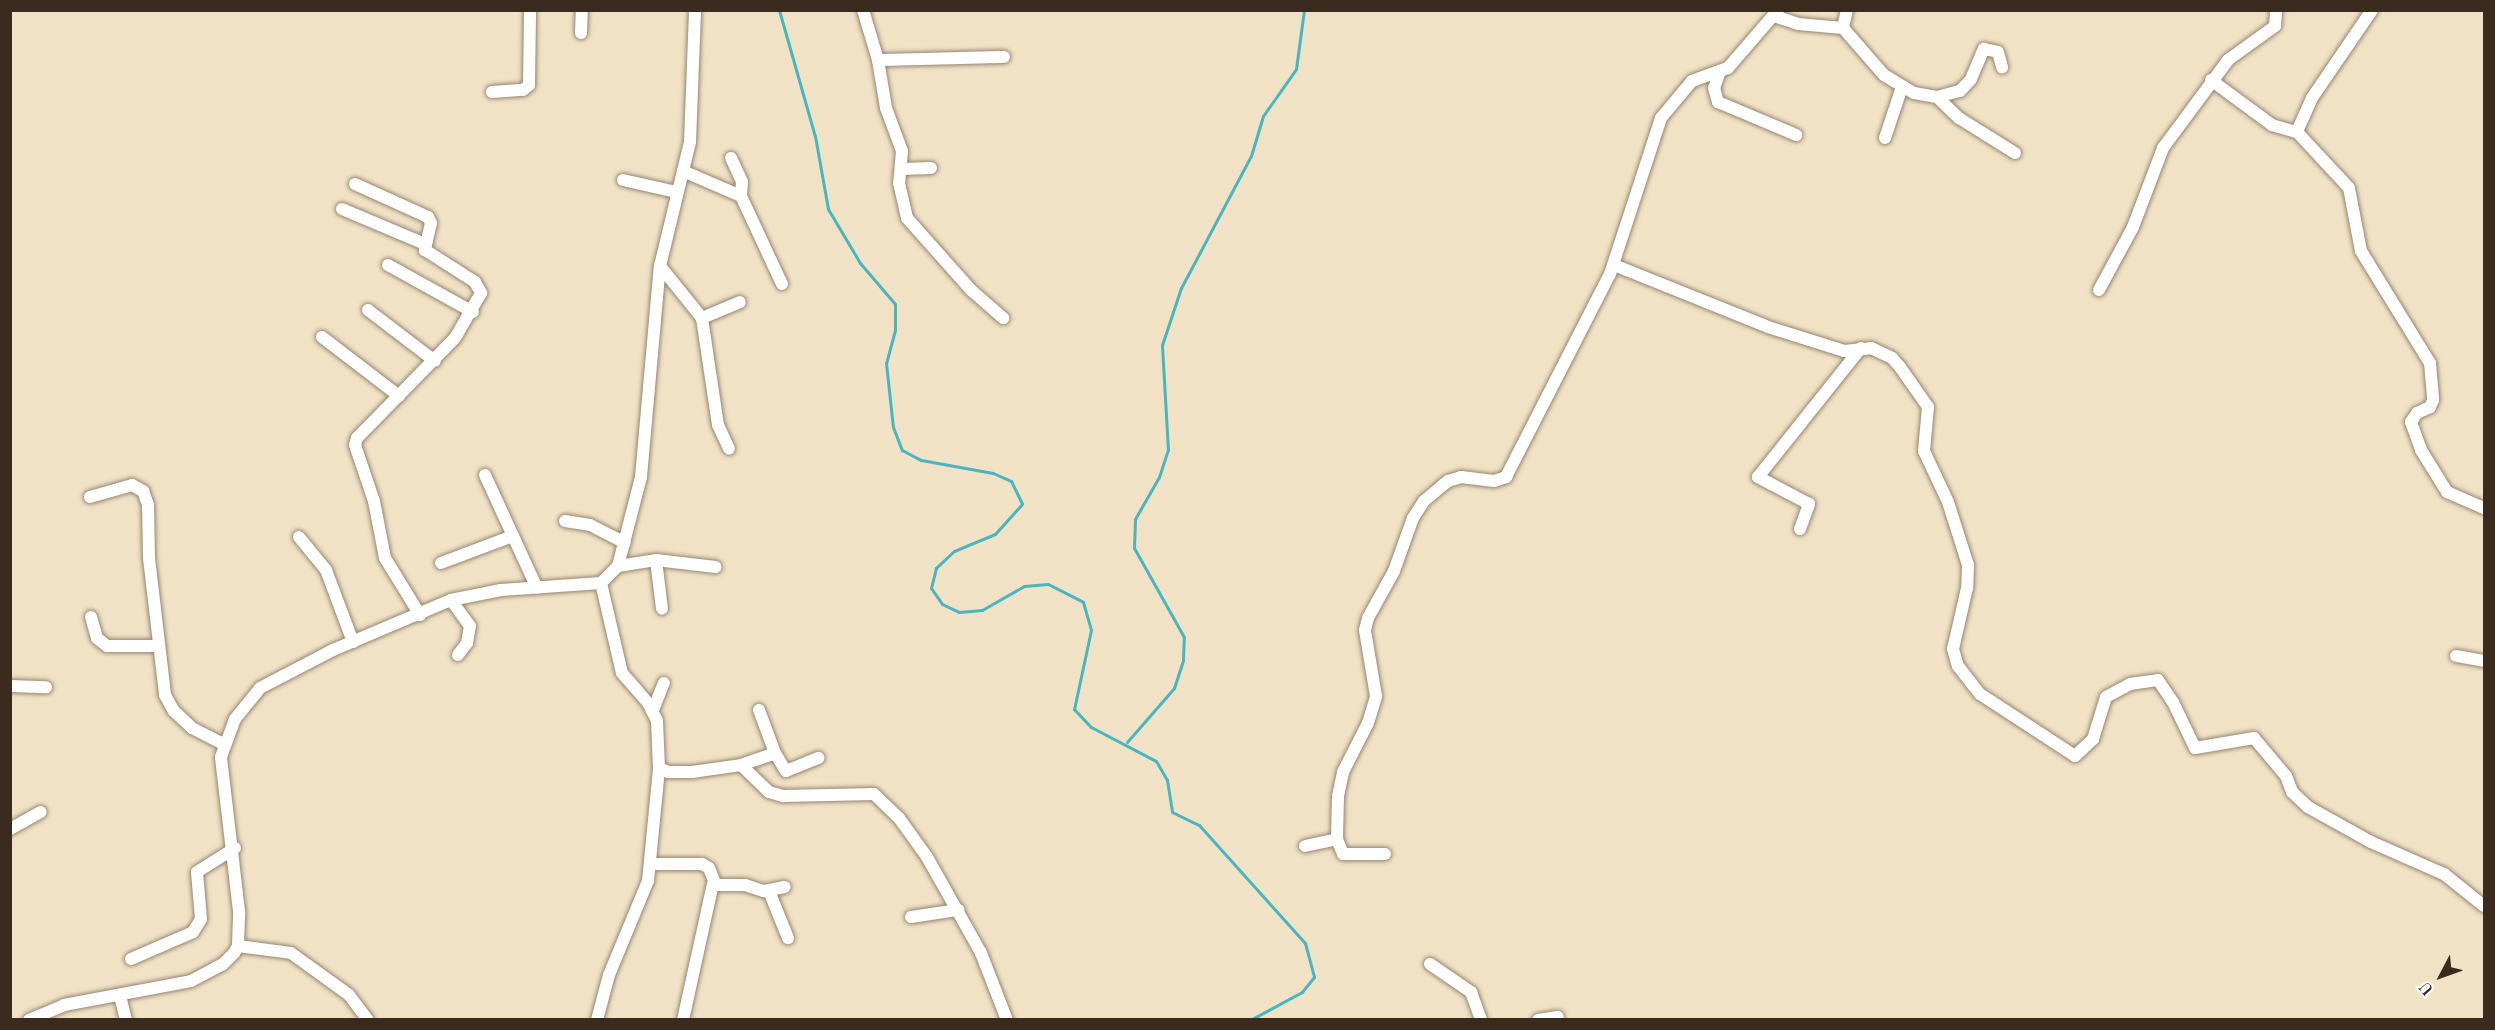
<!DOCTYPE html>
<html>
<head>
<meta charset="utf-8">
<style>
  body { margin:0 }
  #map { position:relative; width:2495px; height:1030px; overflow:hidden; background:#f1e2c5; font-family:"Old Standard TT",serif }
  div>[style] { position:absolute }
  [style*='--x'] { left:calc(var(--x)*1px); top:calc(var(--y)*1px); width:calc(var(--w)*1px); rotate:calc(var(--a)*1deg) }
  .stream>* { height:3px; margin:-1.5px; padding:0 1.5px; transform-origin:1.5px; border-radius:1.5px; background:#47b6c1 }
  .roads { filter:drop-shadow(0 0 2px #968672) drop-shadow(0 0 2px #968672) }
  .street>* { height:12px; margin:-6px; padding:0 6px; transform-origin:6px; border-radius:6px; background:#fff }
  span { translate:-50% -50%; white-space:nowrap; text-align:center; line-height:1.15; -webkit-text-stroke:4.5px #fff; paint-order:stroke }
  .frame { position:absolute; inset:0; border:12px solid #3b2a1e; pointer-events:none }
  .north { position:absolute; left:2411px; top:946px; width:60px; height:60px; -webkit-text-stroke:4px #fff; paint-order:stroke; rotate:229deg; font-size:16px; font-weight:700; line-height:24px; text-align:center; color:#3b2a1e }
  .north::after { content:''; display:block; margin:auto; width:21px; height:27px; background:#3b2a1e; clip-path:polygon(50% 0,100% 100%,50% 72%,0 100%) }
</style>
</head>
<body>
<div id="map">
  <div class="stream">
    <i style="--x:779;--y:10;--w:131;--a:74.1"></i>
    <i style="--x:815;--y:136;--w:74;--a:79.9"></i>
    <i style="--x:828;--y:209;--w:63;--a:59.3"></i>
    <i style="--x:860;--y:263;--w:54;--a:49.5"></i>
    <i style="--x:895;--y:304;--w:26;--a:90"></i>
    <i style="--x:895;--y:330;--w:34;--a:105"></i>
    <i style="--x:886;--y:363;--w:64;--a:83.8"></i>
    <i style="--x:893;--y:427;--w:25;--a:69"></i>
    <i style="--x:902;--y:450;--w:21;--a:28"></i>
    <i style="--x:921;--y:460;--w:73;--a:10.2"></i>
    <i style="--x:993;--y:473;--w:20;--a:24"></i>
    <i style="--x:1011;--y:481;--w:25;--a:64"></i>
    <i style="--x:1022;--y:504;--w:40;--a:132"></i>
    <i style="--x:995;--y:534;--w:44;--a:157.5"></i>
    <i style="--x:954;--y:551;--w:25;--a:137"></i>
    <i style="--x:936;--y:568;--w:21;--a:104"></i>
    <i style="--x:931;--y:588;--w:19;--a:55"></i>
    <i style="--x:942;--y:604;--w:19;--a:25"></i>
    <i style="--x:959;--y:612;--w:23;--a:-5"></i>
    <i style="--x:982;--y:610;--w:48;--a:-29.7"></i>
    <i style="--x:1024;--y:586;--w:24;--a:-5"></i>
    <i style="--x:1048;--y:584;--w:39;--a:27"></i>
    <i style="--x:1083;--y:602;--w:29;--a:74"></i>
    <i style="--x:1091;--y:630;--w:81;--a:102.1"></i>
    <i style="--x:1074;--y:709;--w:25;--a:47"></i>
    <i style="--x:1091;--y:727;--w:73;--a:27.6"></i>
    <i style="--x:1156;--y:761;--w:22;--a:60"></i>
    <i style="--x:1167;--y:780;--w:32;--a:81"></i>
    <i style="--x:1172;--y:812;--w:30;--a:26"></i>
    <i style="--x:1199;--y:825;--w:159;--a:48.1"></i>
    <i style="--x:1305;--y:943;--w:35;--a:75"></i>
    <i style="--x:1314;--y:977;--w:19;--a:129"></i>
    <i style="--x:1302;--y:992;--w:59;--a:151.7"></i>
    <i style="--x:1127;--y:742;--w:72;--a:-49"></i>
    <i style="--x:1174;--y:688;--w:29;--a:-72"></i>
    <i style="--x:1183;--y:660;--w:23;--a:-88"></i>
    <i style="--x:1184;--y:637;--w:102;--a:-119.3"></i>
    <i style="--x:1134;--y:548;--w:29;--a:-88"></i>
    <i style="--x:1135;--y:519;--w:48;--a:-60.3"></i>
    <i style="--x:1159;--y:477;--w:28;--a:-72"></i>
    <i style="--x:1168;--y:450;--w:105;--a:-93.3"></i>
    <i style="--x:1162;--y:345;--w:60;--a:-71.6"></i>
    <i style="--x:1181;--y:288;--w:149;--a:-62.1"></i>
    <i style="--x:1251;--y:156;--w:42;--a:-73.3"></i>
    <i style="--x:1263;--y:116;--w:57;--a:-54.9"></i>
    <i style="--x:1296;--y:69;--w:60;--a:-82.3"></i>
  </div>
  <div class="roads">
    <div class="street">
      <i style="--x:863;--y:10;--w:52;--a:73.3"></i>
      <i style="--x:878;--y:60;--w:49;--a:80.5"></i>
      <i style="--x:886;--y:108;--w:46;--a:69.6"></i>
      <i style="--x:902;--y:151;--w:32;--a:95"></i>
      <i style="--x:899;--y:183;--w:36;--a:77"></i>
      <i style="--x:907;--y:218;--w:96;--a:48.4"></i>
      <i style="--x:971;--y:290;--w:43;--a:41.2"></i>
      <i style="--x:1847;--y:10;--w:18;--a:103"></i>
      <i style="--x:1843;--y:28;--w:62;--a:48.9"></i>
      <i style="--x:1884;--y:75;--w:35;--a:31"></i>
      <i style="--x:1914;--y:93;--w:23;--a:10"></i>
      <i style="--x:1937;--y:97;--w:24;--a:-15"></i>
      <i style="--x:1960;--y:91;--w:16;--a:-47"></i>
      <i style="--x:1971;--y:79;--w:33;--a:-67"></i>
      <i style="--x:1984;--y:49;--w:14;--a:12"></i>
      <i style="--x:1998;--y:52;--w:16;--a:75"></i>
      <i style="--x:2372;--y:10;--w:107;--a:124.3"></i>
      <i style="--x:2312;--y:98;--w:37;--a:114"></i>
      <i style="--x:2297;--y:132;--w:76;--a:47.1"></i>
      <i style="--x:2349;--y:188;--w:64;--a:79.2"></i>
      <i style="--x:2361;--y:251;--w:132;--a:58.4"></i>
      <i style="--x:2430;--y:363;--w:37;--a:85"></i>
      <i style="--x:2433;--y:400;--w:8;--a:113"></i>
      <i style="--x:2430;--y:407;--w:14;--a:155"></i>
      <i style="--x:2417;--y:413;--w:11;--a:124"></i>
      <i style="--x:2411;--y:422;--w:30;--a:70"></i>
      <i style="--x:2421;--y:450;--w:49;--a:58.2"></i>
      <i style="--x:2447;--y:492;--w:40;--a:23.4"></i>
      <i style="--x:1774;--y:16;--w:25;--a:18"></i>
      <i style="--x:1798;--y:24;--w:45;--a:5.1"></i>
      <i style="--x:581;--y:33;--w:23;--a:-88"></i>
      <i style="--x:878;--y:60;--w:126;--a:-1.4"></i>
      <i style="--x:1720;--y:71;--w:18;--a:109"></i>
      <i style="--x:1714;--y:88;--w:15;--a:74"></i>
      <i style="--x:1718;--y:102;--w:85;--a:22.9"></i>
      <i style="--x:2211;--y:80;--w:76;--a:36.4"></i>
      <i style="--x:2272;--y:125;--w:26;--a:16"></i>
      <i style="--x:492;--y:92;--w:31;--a:-4"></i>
      <i style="--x:523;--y:90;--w:8;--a:-40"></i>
      <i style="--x:529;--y:85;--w:75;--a:-89.2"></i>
      <i style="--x:1937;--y:97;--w:30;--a:44"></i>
      <i style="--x:1959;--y:118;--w:66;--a:32"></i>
      <i style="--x:1885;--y:138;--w:54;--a:-71.6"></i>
      <i style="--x:731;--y:158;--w:26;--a:65"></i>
      <i style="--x:742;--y:182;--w:14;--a:94"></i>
      <i style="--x:902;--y:169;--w:29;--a:-2"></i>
      <i style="--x:683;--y:171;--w:63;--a:23.3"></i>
      <i style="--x:741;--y:196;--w:97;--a:65"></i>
      <i style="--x:623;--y:180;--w:54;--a:12.8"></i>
      <i style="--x:355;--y:184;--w:80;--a:24.3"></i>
      <i style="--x:428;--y:217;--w:7;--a:63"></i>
      <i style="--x:431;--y:223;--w:28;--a:103"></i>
      <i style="--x:425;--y:250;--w:59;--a:32.6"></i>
      <i style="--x:475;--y:282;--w:13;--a:61"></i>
      <i style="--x:481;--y:293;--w:52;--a:120"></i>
      <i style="--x:455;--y:338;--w:140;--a:134.4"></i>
      <i style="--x:357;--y:438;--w:7;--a:106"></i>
      <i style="--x:355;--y:445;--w:59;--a:71.3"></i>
      <i style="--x:374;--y:501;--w:58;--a:79.1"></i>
      <i style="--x:385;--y:558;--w:67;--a:58.4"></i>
      <i style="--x:342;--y:209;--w:90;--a:22.9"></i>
      <i style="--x:388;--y:265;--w:97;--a:28.9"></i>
      <i style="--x:1614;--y:265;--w:166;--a:21.9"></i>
      <i style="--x:1768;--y:327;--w:80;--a:17.5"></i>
      <i style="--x:1844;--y:351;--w:27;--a:-6"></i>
      <i style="--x:1871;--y:348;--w:23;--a:25"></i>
      <i style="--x:1892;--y:358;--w:12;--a:48"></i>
      <i style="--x:1900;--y:367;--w:49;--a:55"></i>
      <i style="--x:1928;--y:407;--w:44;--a:95.2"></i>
      <i style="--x:1924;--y:451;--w:56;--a:64.8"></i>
      <i style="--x:1948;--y:502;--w:66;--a:72.4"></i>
      <i style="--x:1968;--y:565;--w:23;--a:92"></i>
      <i style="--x:1967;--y:588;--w:63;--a:102.9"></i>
      <i style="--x:1953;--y:649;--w:18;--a:74"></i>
      <i style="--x:1958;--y:666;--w:36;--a:52"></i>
      <i style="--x:1980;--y:694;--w:113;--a:33.1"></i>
      <i style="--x:2075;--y:756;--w:25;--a:-43"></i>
      <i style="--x:2093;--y:739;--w:44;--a:-72.8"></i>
      <i style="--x:2106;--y:697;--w:27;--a:-28"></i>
      <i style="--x:2130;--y:684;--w:28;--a:-8"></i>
      <i style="--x:2158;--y:680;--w:27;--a:56"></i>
      <i style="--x:2173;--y:702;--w:51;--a:64.4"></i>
      <i style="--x:2195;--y:748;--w:60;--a:-9.6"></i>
      <i style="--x:2254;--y:738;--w:50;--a:49.9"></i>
      <i style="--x:2286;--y:776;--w:17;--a:69"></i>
      <i style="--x:2292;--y:792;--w:22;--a:43"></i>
      <i style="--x:2308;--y:807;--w:72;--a:29.1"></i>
      <i style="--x:2371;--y:842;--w:80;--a:23.7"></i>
      <i style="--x:2444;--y:874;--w:51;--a:38.7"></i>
      <i style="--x:660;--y:266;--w:67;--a:51.1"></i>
      <i style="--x:702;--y:318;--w:108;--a:81.5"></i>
      <i style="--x:718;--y:425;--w:26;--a:65"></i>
      <i style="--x:2099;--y:290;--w:72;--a:-61.6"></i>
      <i style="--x:2133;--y:227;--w:85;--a:-69.2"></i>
      <i style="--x:2163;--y:148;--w:109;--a:-53.5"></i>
      <i style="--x:2228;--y:60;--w:58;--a:-35.9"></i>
      <i style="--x:2275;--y:26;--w:16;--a:-86"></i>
      <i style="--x:368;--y:310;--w:84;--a:37.3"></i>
      <i style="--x:702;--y:318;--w:41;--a:-22.8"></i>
      <i style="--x:322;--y:337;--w:97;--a:37.5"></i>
      <i style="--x:485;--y:475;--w:124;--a:65.3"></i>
      <i style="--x:90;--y:497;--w:44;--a:-15.9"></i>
      <i style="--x:132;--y:485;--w:13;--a:29"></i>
      <i style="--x:143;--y:491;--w:15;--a:70"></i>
      <i style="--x:148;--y:505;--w:53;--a:88.9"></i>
      <i style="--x:149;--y:558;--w:138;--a:83.3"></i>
      <i style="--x:165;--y:695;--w:18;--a:61"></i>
      <i style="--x:174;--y:711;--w:25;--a:43"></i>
      <i style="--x:192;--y:728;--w:36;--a:27"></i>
      <i style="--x:565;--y:521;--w:25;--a:9"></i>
      <i style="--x:590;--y:525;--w:39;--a:27"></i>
      <i style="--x:1800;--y:529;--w:27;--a:-70"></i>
      <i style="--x:1809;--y:504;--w:58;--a:-152.1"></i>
      <i style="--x:1758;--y:477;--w:165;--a:-51.4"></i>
      <i style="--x:299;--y:537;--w:43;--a:50.7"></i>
      <i style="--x:326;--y:570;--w:77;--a:69.4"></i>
      <i style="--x:656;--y:560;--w:49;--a:83"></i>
      <i style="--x:441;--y:563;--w:77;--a:-20.6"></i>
      <i style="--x:618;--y:566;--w:38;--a:-9"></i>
      <i style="--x:656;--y:560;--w:60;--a:6.7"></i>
      <i style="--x:601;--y:583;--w:92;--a:76.9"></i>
      <i style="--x:622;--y:673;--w:40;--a:49"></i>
      <i style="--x:648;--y:703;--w:20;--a:63"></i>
      <i style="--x:657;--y:721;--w:47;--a:87.6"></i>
      <i style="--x:659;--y:768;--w:10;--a:24"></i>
      <i style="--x:668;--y:772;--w:24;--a:0"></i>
      <i style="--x:692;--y:772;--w:49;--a:-8.1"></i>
      <i style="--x:741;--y:765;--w:39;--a:44"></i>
      <i style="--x:769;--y:792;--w:15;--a:16"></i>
      <i style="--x:783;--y:796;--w:91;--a:-1.3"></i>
      <i style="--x:874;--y:794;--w:35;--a:44"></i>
      <i style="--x:899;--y:818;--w:48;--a:54.3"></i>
      <i style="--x:927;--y:857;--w:110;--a:60.6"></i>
      <i style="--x:981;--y:953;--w:72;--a:68.8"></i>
      <i style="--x:451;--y:600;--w:32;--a:54"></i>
      <i style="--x:470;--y:626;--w:17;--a:100"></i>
      <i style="--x:467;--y:643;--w:15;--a:127"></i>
      <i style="--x:91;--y:617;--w:22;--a:74"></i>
      <i style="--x:97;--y:638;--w:13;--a:39"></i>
      <i style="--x:107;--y:646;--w:51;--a:0"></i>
      <i style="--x:2456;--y:656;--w:28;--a:10"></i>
      <i style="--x:10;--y:686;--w:36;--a:2"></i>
      <i style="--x:653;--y:710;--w:29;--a:-68"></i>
      <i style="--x:775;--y:753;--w:21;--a:59"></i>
      <i style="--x:786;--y:771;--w:35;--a:-22"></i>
      <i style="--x:741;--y:765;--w:36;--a:-19"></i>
      <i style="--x:775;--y:753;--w:46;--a:-110.4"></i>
      <i style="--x:10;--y:829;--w:35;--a:-29"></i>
      <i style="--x:1305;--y:846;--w:33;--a:-12"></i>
      <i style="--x:1385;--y:854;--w:42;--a:180"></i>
      <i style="--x:1343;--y:854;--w:16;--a:-112"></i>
      <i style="--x:1337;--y:839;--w:43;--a:-88.7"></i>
      <i style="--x:1338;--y:796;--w:25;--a:-78"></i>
      <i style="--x:1343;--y:772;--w:55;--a:-63"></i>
      <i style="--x:1368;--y:723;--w:28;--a:-73"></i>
      <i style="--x:1376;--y:696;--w:67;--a:-99.5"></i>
      <i style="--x:1365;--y:630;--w:12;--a:-76"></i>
      <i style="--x:1368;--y:618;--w:54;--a:-61"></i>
      <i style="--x:1394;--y:571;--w:56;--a:-70.3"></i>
      <i style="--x:1413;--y:518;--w:20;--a:-57"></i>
      <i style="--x:1424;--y:501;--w:31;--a:-40"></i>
      <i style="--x:1448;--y:481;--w:14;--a:-17"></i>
      <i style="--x:1461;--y:477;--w:33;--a:7"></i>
      <i style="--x:1494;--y:481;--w:13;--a:-18"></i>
      <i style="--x:1506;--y:477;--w:228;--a:-62.9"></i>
      <i style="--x:1610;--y:274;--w:164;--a:-71.9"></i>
      <i style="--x:1661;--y:118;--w:48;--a:-50"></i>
      <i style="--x:1692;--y:81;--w:38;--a:-20"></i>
      <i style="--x:1728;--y:68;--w:77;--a:-49.2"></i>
      <i style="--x:652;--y:864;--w:50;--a:0"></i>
      <i style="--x:702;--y:864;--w:8;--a:30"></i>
      <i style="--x:709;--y:868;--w:18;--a:68"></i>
      <i style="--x:716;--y:885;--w:29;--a:0"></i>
      <i style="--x:745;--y:885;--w:20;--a:18"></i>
      <i style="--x:764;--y:891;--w:21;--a:-11"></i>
      <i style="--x:769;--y:891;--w:51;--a:68"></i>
      <i style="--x:911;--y:917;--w:48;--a:-8.5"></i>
      <i style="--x:238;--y:946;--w:53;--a:7.5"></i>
      <i style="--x:291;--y:953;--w:72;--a:35.9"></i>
      <i style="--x:349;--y:995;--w:31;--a:53"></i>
      <i style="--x:131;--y:959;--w:68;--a:-23.5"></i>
      <i style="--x:193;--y:932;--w:15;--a:-58"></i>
      <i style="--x:201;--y:919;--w:47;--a:-94.9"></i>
      <i style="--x:197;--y:872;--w:45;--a:-32.3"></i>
      <i style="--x:1430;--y:964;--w:50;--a:34.3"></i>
      <i style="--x:1471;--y:992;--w:30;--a:70"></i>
      <i style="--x:120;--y:996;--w:25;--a:76"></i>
      <i style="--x:29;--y:1020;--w:38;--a:-23"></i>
      <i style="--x:64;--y:1005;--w:129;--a:-10.7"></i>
      <i style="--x:191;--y:981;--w:36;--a:-28"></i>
      <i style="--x:223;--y:964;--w:16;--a:-45"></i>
      <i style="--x:234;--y:953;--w:8;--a:-60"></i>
      <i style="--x:238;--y:946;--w:35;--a:-88"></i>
      <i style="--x:239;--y:911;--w:155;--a:-96.7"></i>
      <i style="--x:221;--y:757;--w:40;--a:-69.8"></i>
      <i style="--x:235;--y:719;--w:40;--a:-51"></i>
      <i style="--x:260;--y:688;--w:82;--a:-27.5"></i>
      <i style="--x:333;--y:650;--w:128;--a:-23"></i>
      <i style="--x:451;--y:600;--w:51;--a:-11.3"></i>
      <i style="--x:501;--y:590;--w:100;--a:-4"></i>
      <i style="--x:601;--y:583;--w:24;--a:-45"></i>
      <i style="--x:618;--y:566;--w:92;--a:-75.5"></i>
      <i style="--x:641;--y:477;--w:212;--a:-84.9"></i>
      <i style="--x:660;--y:266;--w:128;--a:-76.4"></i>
      <i style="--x:690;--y:142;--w:132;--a:-87.8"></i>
      <i style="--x:597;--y:1020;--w:47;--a:-75.1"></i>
      <i style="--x:609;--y:975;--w:102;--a:-67.5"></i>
      <i style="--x:648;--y:881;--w:114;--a:-84.4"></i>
      <i style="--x:683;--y:1020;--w:139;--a:-77.6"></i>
      <i style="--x:1538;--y:1020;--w:20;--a:-9"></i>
    </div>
  </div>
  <div class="frame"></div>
  <div class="north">U</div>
</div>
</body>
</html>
